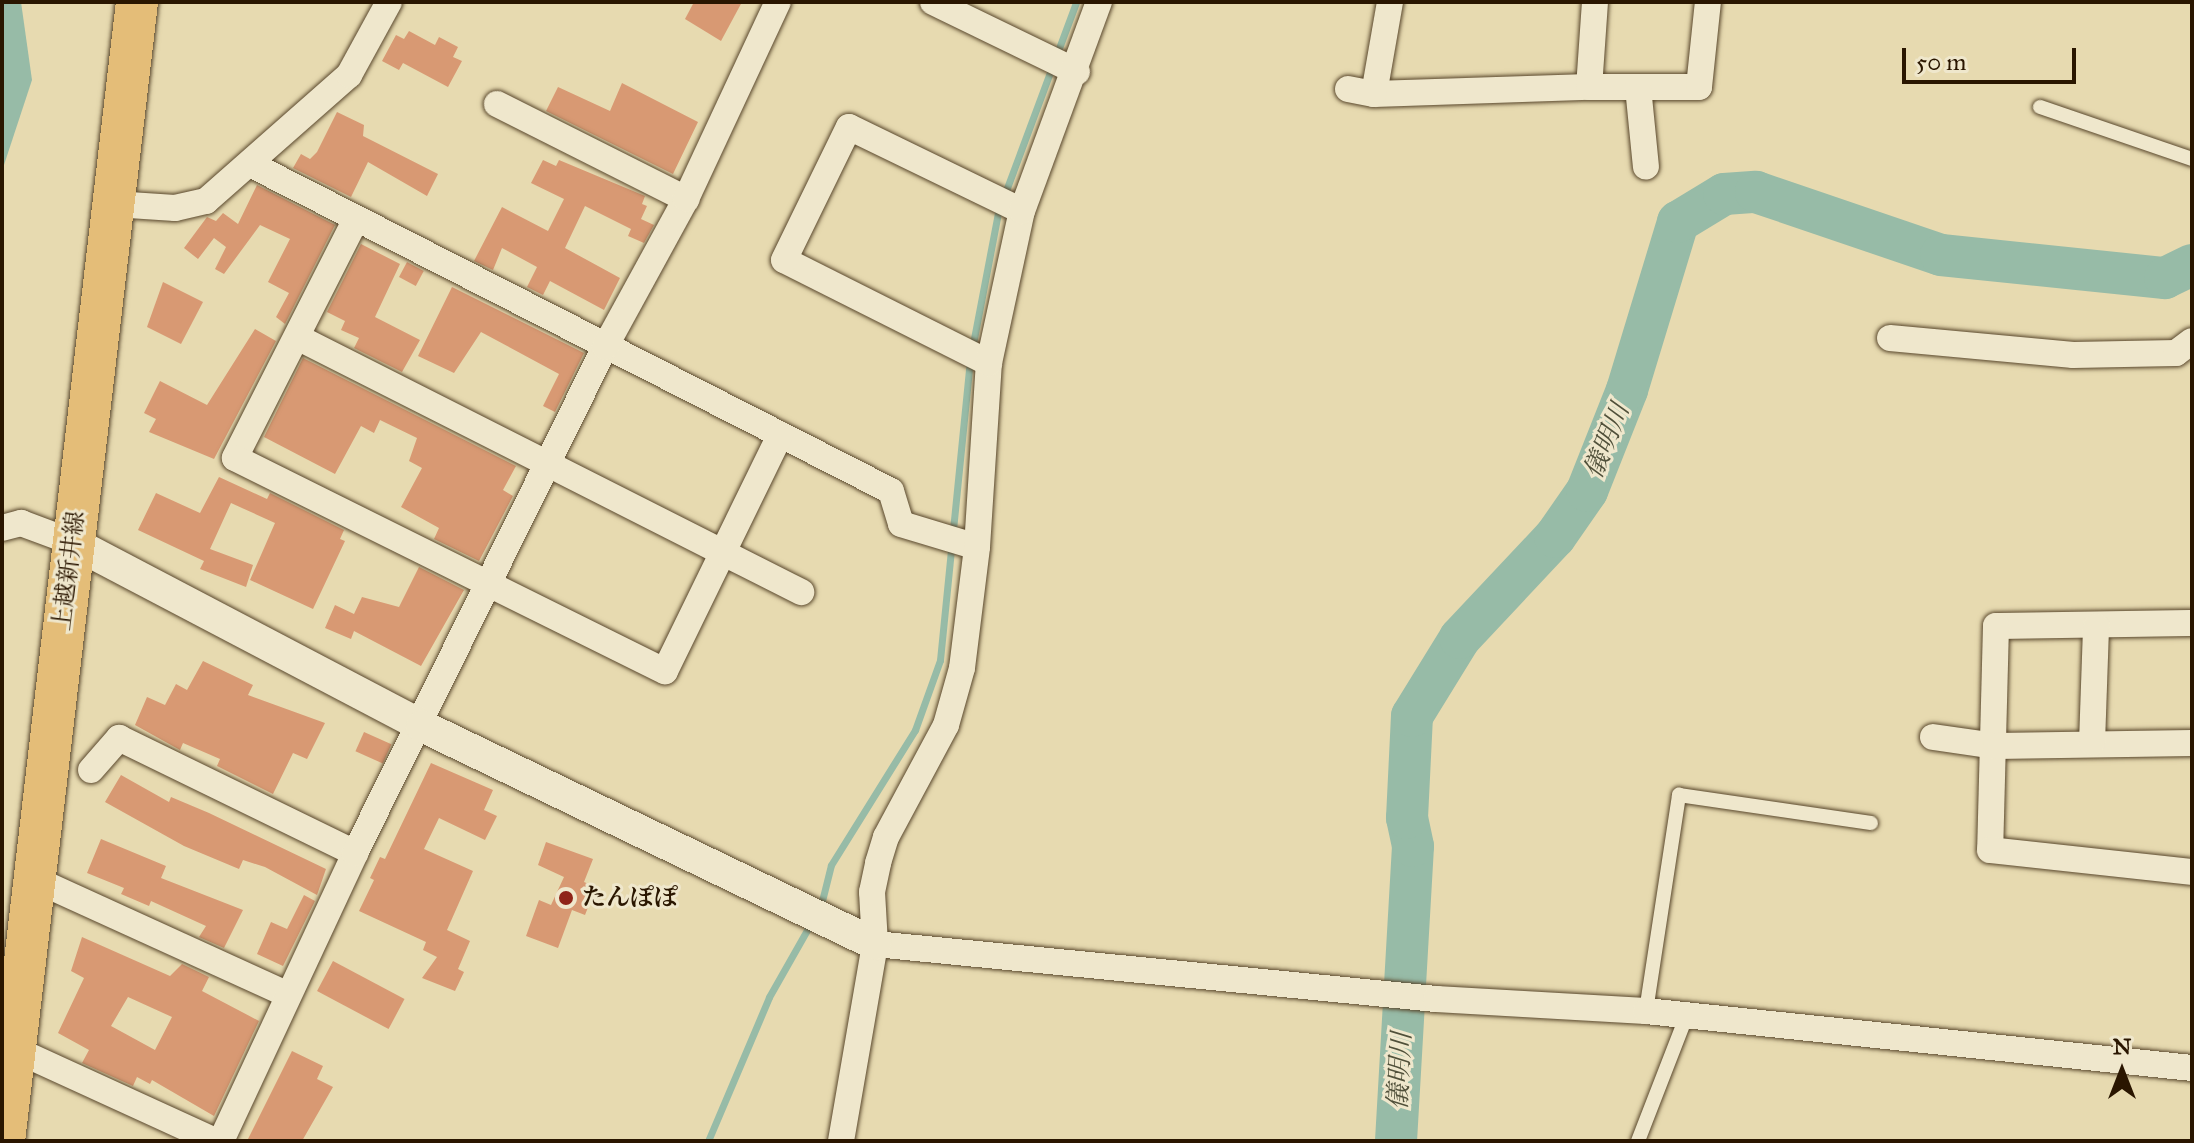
<!DOCTYPE html>
<html>
<head>
<meta charset="utf-8">
<style>
  body { margin:0 }
  #map { position:relative; width:2194px; height:1143px; overflow:hidden; background:#e7dab0; font-family:"IM FELL Great Primer","Noto Serif JP",serif }
  div>[style] { position:absolute }
  [style*='--x'] { left:calc(var(--x)*1px); top:calc(var(--y)*1px); width:calc(var(--w)*1px); rotate:calc(var(--a)*1deg) }
  .water>* { inset:0; background:#97bba7 }
  .stream>* { height:7px; margin:-3.5px; padding:0 3.5px; transform-origin:3.5px; border-radius:3.5px; background:#97bba7 }
  .river>* { height:42px; margin:-21px; padding:0 21px; transform-origin:21px; border-radius:21px; background:#97bba7 }
  .building>* { inset:0; background:#d89973; transform-origin:0 0 }
  .roads { filter:drop-shadow(0 0 2px #59472c) drop-shadow(0 0 2px #59472c) }
  .service>* { height:14px; margin:-7px; padding:0 7px; transform-origin:7px; border-radius:7px; background:#efe7cc }
  .minor>* { height:26px; margin:-13px; padding:0 13px; transform-origin:13px; border-radius:13px; background:#efe7cc }
  .tertiary>* { height:32px; margin:-16px; padding:0 16px; transform-origin:16px; border-radius:16px; background:#efe7cc }
  .primary>* { height:42px; margin:-21px; padding:0 21px; transform-origin:21px; border-radius:21px; background:#e4bd78 }
  .dots>* { width:22px; height:22px; translate:-50% -50%; box-sizing:border-box; border:4px solid #efe7cc; border-radius:50% }
  span { translate:-50% -50%; white-space:nowrap; text-align:center; line-height:1.15; -webkit-text-stroke:6px #efe7cc; paint-order:stroke }
  .street-label { font-size:24px; color:#2a1600 }
  .poi-label { font-size:24px; color:#2a1600; font-weight:700 }
  .left { translate:0 -50%; text-align:left }
  .water-label { font-size:26px; color:#50503a; font-style:italic }
  .frame { position:absolute; inset:0; border:4px solid #2a1600; pointer-events:none }
  .north { position:absolute; left:2082px; top:1031px; width:80px; height:80px; -webkit-text-stroke:6px #efe7cc; paint-order:stroke; rotate:0deg; font-size:22px; font-weight:700; line-height:32px; text-align:center; color:#2a1600 }
  .north::after { content:''; display:block; margin:auto; width:28px; height:36px; background:#2a1600; clip-path:polygon(50% 0,100% 100%,50% 72%,0 100%) }
  .scale { position:absolute; left:1902px; top:48px; width:174px; height:36px; box-sizing:border-box; border:4px solid #2a1600; border-top:0; padding-left:10px; font-size:24px; line-height:28px; white-space:nowrap; color:#2a1600; -webkit-text-stroke:6px #efe7cc; paint-order:stroke }
</style>
</head>
<body>
<div id="map">
  <div class="water">
    <i style="clip-path:polygon(2px 2px,21px 2px,32px 80px,2px 171px)"></i>
  </div>
  <div class="stream">
    <i style="--x:1004;--y:196;--w:207;--a:-69.6"></i>
    <i style="--x:972;--y:349;--w:144;--a:-79.2"></i>
    <i style="--x:820;--y:909;--w:45;--a:-76"></i>
    <i style="--x:831;--y:865;--w:159;--a:-58.1"></i>
    <i style="--x:915;--y:730;--w:74;--a:-70.3"></i>
    <i style="--x:940;--y:660;--w:301;--a:-84.3"></i>
    <i style="--x:708;--y:1141;--w:156;--a:-67"></i>
    <i style="--x:769;--y:997;--w:85;--a:-60.4"></i>
  </div>
  <div class="river">
    <i style="--x:1396;--y:1141;--w:295;--a:-86.7"></i>
    <i style="--x:1413;--y:846;--w:29;--a:-102"></i>
    <i style="--x:1407;--y:818;--w:102;--a:-87.2"></i>
    <i style="--x:1412;--y:716;--w:92;--a:-58.4"></i>
    <i style="--x:1460;--y:638;--w:139;--a:-46.8"></i>
    <i style="--x:1555;--y:537;--w:56;--a:-55.2"></i>
    <i style="--x:1587;--y:491;--w:109;--a:-68.4"></i>
    <i style="--x:1627;--y:390;--w:176;--a:-73.1"></i>
    <i style="--x:1678;--y:222;--w:54;--a:-31.3"></i>
    <i style="--x:1724;--y:194;--w:32;--a:-4"></i>
    <i style="--x:1756;--y:192;--w:195;--a:18.8"></i>
    <i style="--x:1941;--y:255;--w:225;--a:5.9"></i>
    <i style="--x:2165;--y:278;--w:30;--a:-26"></i>
  </div>
  <div class="building">
    <i style="clip-path:polygon(694px 2px,742px 2px,721px 41px,685px 19px)"></i>
    <i style="clip-path:polygon(409px 31px,435px 45px,439px 37px,458px 47px,453px 57px,462px 61px,448px 87px,403px 63px,399px 70px,382px 61px,396px 35px,404px 39px)"></i>
    <i style="clip-path:polygon(622px 83px,698px 122px,673px 174px,546px 111px,558px 87px,610px 111px)"></i>
    <i style="clip-path:polygon(337px 112px,364px 125px,363px 136px,438px 174px,427px 196px,368px 162px,351px 197px,293px 168px,301px 154px,310px 159px,317px 152px)"></i>
    <i style="clip-path:polygon(543px 160px,556px 166px,559px 160px,645px 196px,642px 204px,647px 206px,641px 219px,654px 225px,644px 243px,628px 236px,631px 229px,585px 206px,565px 248px,620px 278px,604px 310px,550px 281px,543px 295px,527px 287px,537px 267px,502px 248px,493px 270px,474px 261px,502px 207px,548px 231px,564px 199px,531px 183px)"></i>
    <i style="clip-path:polygon(257px 185px,335px 225px,285px 324px,276px 317px,289px 293px,268px 282px,290px 239px,260px 225px,224px 274px,215px 269px,226px 247px,214px 238px,198px 259px,184px 248px,207px 217px,216px 221px,223px 213px,238px 224px)"></i>
    <i style="clip-path:polygon(361px 244px,400px 264px,375px 317px,420px 340px,402px 372px,354px 348px,359px 338px,341px 330px,345px 321px,327px 312px)"></i>
    <i style="left:407px;top:262px;width:19px;height:17px;rotate:28deg"></i>
    <i style="clip-path:polygon(163px 282px,203px 302px,181px 344px,147px 327px)"></i>
    <i style="clip-path:polygon(452px 287px,584px 353px,555px 412px,543px 406px,559px 374px,481px 332px,454px 373px,418px 356px)"></i>
    <i style="clip-path:polygon(255px 329px,276px 341px,214px 459px,149px 432px,156px 419px,144px 413px,160px 381px,207px 405px)"></i>
    <i style="clip-path:polygon(303px 358px,516px 466px,503px 490px,513px 496px,479px 561px,434px 539px,439px 528px,401px 507px,422px 468px,409px 461px,417px 438px,380px 420px,374px 433px,361px 426px,335px 474px,264px 437px)"></i>
    <i style="clip-path:polygon(219px 477px,267px 499px,270px 493px,344px 530px,340px 539px,345px 541px,313px 609px,250px 580px,275px 523px,231px 503px,210px 549px,253px 565px,246px 587px,200px 569px,204px 561px,138px 530px,156px 493px,200px 513px)"></i>
    <i style="clip-path:polygon(419px 567px,464px 590px,421px 666px,354px 631px,351px 639px,325px 628px,335px 605px,354px 614px,362px 597px,399px 607px)"></i>
    <i style="clip-path:polygon(203px 661px,253px 685px,248px 695px,325px 723px,307px 759px,293px 753px,273px 794px,217px 766px,220px 759px,183px 743px,180px 750px,135px 725px,147px 697px,165px 705px,176px 684px,187px 690px)"></i>
    <i style="left:364px;top:732px;width:30px;height:21px;rotate:24deg"></i>
    <i style="clip-path:polygon(431px 763px,493px 790px,484px 810px,497px 816px,485px 840px,439px 818px,424px 849px,473px 871px,447px 930px,470px 941px,458px 969px,464px 972px,455px 991px,422px 978px,437px 957px,423px 950px,426px 942px,359px 911px,374px 880px,370px 878px,380px 857px,385px 859px)"></i>
    <i style="clip-path:polygon(121px 775px,169px 802px,171px 797px,209px 813px,326px 869px,317px 895px,265px 867px,243px 860px,239px 869px,184px 846px,105px 802px)"></i>
    <i style="clip-path:polygon(101px 839px,166px 866px,161px 878px,243px 910px,224px 948px,199px 937px,206px 926px,151px 901px,149px 906px,121px 894px,124px 888px,87px 873px)"></i>
    <i style="clip-path:polygon(546px 842px,593px 859px,584px 882px,596px 887px,585px 915px,572px 910px,558px 948px,526px 936px,539px 900px,551px 905px,564px 877px,538px 865px)"></i>
    <i style="clip-path:polygon(304px 895px,315px 901px,283px 966px,257px 954px,271px 922px,287px 929px)"></i>
    <i style="clip-path:polygon(evenodd,82px 937px,170px 976px,182px 964px,209px 977px,202px 991px,259px 1021px,214px 1116px,152px 1080px,150px 1084px,137px 1077px,133px 1086px,82px 1063px,89px 1050px,58px 1033px,84px 978px,71px 971px,82px 937px,128px 997px,172px 1017px,155px 1050px,111px 1026px,128px 997px)"></i>
    <i style="left:333px;top:961px;width:81px;height:34px;rotate:28deg"></i>
    <i style="clip-path:polygon(292px 1051px,323px 1066px,317px 1079px,333px 1087px,302px 1141px,247px 1141px)"></i>
  </div>
  <div class="roads">
    <div class="service">
      <i style="--x:2040;--y:107;--w:161;--a:18.9"></i>
      <i style="--x:1646;--y:1011;--w:219;--a:-81.3"></i>
      <i style="--x:1679;--y:795;--w:194;--a:8.3"></i>
      <i style="--x:1638;--y:1141;--w:133;--a:-68.8"></i>
    </div>
    <div class="minor">
      <i style="--x:933;--y:2;--w:160;--a:25.9"></i>
      <i style="--x:1390;--y:2;--w:93;--a:99.9"></i>
      <i style="--x:1374;--y:94;--w:215;--a:-1.9"></i>
      <i style="--x:1595;--y:2;--w:85;--a:94"></i>
      <i style="--x:1589;--y:87;--w:110;--a:0"></i>
      <i style="--x:1699;--y:87;--w:85;--a:-84"></i>
      <i style="--x:1638;--y:87;--w:80;--a:84.3"></i>
      <i style="--x:1348;--y:89;--w:26;--a:11"></i>
      <i style="--x:497;--y:104;--w:212;--a:26.7"></i>
      <i style="--x:252;--y:165;--w:717;--a:27.03"></i>
      <i style="--x:891;--y:491;--w:34;--a:73"></i>
      <i style="--x:901;--y:524;--w:79;--a:16.8"></i>
      <i style="--x:114;--y:204;--w:61;--a:3.8"></i>
      <i style="--x:175;--y:208;--w:32;--a:-13"></i>
      <i style="--x:206;--y:201;--w:191;--a:-41.4"></i>
      <i style="--x:349;--y:75;--w:83;--a:-61.3"></i>
      <i style="--x:356;--y:219;--w:268;--a:116.9"></i>
      <i style="--x:235;--y:458;--w:480;--a:26.4"></i>
      <i style="--x:665;--y:671;--w:263;--a:-64"></i>
      <i style="--x:299;--y:338;--w:563;--a:26.84"></i>
      <i style="--x:1890;--y:338;--w:184;--a:5.3"></i>
      <i style="--x:2073;--y:355;--w:103;--a:-1.1"></i>
      <i style="--x:2176;--y:353;--w:20;--a:-37"></i>
      <i style="--x:989;--y:363;--w:229;--a:-153.3"></i>
      <i style="--x:784;--y:260;--w:148;--a:-64"></i>
      <i style="--x:849;--y:127;--w:192;--a:25.9"></i>
      <i style="--x:2;--y:528;--w:20;--a:-15"></i>
      <i style="--x:21;--y:523;--w:54;--a:20.4"></i>
      <i style="--x:2192;--y:623;--w:196;--a:179.1"></i>
      <i style="--x:1996;--y:626;--w:224;--a:91.5"></i>
      <i style="--x:1990;--y:850;--w:203;--a:6.2"></i>
      <i style="--x:1933;--y:737;--w:64;--a:8.1"></i>
      <i style="--x:1996;--y:746;--w:196;--a:-0.9"></i>
      <i style="--x:2092;--y:743;--w:117;--a:-88"></i>
      <i style="--x:91;--y:770;--w:43;--a:-48.8"></i>
      <i style="--x:119;--y:738;--w:263;--a:26"></i>
      <i style="--x:34;--y:879;--w:277;--a:24.5"></i>
      <i style="--x:875;--y:944;--w:564;--a:5.6"></i>
      <i style="--x:1436;--y:999;--w:210;--a:3.3"></i>
      <i style="--x:1646;--y:1011;--w:549;--a:5.96"></i>
      <i style="--x:14;--y:1049;--w:221;--a:24.6"></i>
      <i style="--x:221;--y:1141;--w:318;--a:-65"></i>
      <i style="--x:355;--y:853;--w:564;--a:-63.71"></i>
      <i style="--x:605;--y:347;--w:169;--a:-61.3"></i>
      <i style="--x:686;--y:199;--w:217;--a:-65"></i>
      <i style="--x:841;--y:1141;--w:200;--a:-80.2"></i>
      <i style="--x:875;--y:944;--w:52;--a:-93.3"></i>
      <i style="--x:872;--y:892;--w:30;--a:-78"></i>
      <i style="--x:878;--y:863;--w:27;--a:-73"></i>
      <i style="--x:886;--y:837;--w:127;--a:-61.8"></i>
      <i style="--x:946;--y:725;--w:59;--a:-74.3"></i>
      <i style="--x:962;--y:668;--w:122;--a:-82.9"></i>
      <i style="--x:977;--y:547;--w:184;--a:-86.3"></i>
      <i style="--x:989;--y:363;--w:156;--a:-77.8"></i>
      <i style="--x:1022;--y:211;--w:223;--a:-69.8"></i>
    </div>
    <div class="tertiary">
      <i style="--x:72;--y:542;--w:395;--a:27.7"></i>
      <i style="--x:422;--y:726;--w:503;--a:25.7"></i>
    </div>
    <div class="primary">
      <i style="--x:4;--y:1141;--w:1147;--a:-83.34"></i>
    </div>
  </div>
  <div class="dots">
    <i style="left:566px;top:898px;background:#8f2418"></i>
  </div>
  <div class="street-label">
    <span style="left:69px;top:571px;rotate:-83deg">上越新井線</span>
  </div>
  <div class="poi-label">
    <span class="left" style="left:582px;top:898px">たんぽぽ</span>
  </div>
  <div class="water-label">
    <span style="left:1607px;top:441px;rotate:-68deg">儀明川</span>
    <span style="left:1400px;top:1071px;rotate:-87deg">儀明川</span>
  </div>
  <div class="frame"></div>
  <div class="north">N</div>
  <div class="scale">50 m</div>
</div>
</body>
</html>
